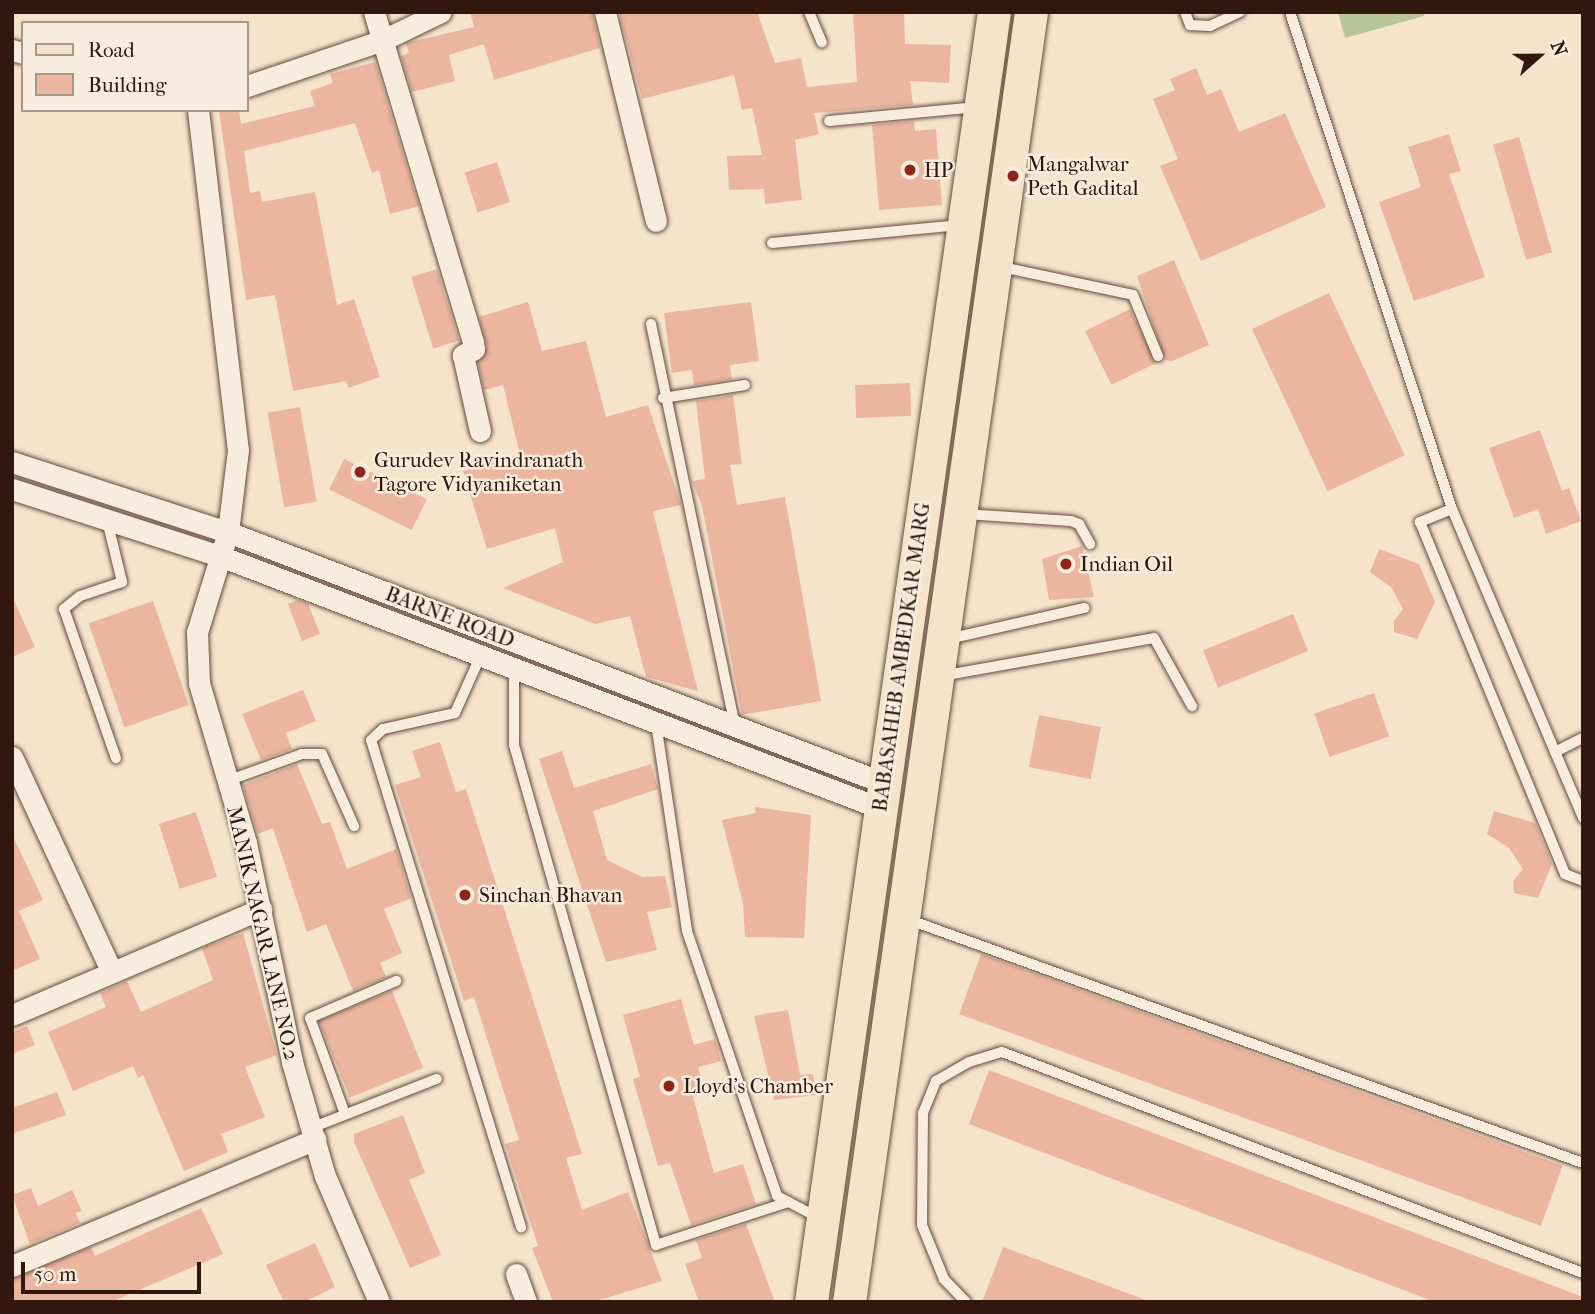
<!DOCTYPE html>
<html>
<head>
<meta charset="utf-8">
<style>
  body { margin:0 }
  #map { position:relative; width:1595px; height:1314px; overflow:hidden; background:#f5e4cb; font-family:"IM FELL French Canon",serif }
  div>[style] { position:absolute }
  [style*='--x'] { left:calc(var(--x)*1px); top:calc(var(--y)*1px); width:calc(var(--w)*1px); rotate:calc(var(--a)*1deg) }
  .green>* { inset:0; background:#b8c59a }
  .building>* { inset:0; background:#ebb59f; transform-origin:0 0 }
  .roads { filter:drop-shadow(0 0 2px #624a3c) drop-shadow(0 0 2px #624a3c) }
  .service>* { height:10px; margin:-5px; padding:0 5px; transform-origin:5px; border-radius:5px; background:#f8eddd }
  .minor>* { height:21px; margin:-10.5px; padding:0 10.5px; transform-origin:10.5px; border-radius:10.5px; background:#f8eddd }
  .primary>* { height:33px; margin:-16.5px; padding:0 16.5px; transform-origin:16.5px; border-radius:16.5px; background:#f5e4cb }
  .dots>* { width:19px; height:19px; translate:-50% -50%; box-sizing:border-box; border:4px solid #f8eddd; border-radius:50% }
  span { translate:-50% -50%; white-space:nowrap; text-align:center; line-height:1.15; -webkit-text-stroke:5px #f8eddd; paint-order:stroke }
  .poi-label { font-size:21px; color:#31170c }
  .left { translate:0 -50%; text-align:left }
  .street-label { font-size:21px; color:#31170c }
  .frame { position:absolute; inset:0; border:14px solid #31170c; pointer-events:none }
  .legend { position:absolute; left:21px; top:21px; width:228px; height:91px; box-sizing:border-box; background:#f8eddd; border:2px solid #a89789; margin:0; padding:9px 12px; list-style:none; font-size:21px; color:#31170c }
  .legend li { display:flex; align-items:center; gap:14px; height:35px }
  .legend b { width:35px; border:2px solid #a89789 }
  .north { position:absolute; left:1504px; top:21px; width:70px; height:70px; -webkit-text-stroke:5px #f8eddd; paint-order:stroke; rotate:69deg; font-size:19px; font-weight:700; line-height:28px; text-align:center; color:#31170c }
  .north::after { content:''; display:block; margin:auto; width:24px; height:32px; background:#31170c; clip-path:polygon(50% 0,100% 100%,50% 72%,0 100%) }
  .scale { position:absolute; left:21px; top:1262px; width:180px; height:32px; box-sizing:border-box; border:4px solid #31170c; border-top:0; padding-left:9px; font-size:21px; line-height:24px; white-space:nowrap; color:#31170c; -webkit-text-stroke:5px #f8eddd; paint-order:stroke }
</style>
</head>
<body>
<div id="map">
  <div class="green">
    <i style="clip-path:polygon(1338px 12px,1423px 12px,1424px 16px,1345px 38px)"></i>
  </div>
  <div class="building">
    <i style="clip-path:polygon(470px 12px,592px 12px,600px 48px,494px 80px,484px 44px,449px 55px,455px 81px,412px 92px,401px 56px,409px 53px,406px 43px,474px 27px)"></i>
    <i style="clip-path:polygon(619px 12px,757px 12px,775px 63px,801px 58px,807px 87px,857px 82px,853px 12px,904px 12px,905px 44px,951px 45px,949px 83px,910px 81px,913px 105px,814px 113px,819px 134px,795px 140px,802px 200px,765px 204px,764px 189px,729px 190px,727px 156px,762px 155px,752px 108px,742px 110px,734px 75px,642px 99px)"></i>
    <i style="clip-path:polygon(375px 62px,419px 206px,390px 214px,379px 170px,372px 173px,355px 123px,244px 151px,250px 193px,260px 191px,262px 202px,315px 192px,337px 305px,354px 299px,380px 377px,348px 388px,346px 381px,293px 391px,275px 295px,246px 300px,219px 111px,239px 110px,241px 124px,315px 106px,310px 91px,333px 83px,330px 74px)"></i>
    <i style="clip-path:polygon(1196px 68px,1207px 95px,1221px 89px,1239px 132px,1285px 113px,1326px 207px,1201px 261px,1160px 166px,1178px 159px,1153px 99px,1175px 90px,1170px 79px)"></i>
    <i style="clip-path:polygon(914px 121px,915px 131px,936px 129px,942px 205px,879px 210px,872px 125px)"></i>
    <i style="clip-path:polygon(1449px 134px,1461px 171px,1449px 174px,1485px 277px,1414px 301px,1379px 202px,1421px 187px,1408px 147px)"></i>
    <i style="left:1519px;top:137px;width:120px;height:27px;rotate:74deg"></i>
    <i style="left:497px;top:162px;width:42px;height:34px;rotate:72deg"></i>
    <i style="clip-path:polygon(1174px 260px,1209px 345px,1172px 361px,1165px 360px,1137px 276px)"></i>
    <i style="left:437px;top:269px;width:75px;height:27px;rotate:73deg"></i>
    <i style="left:1329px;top:293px;width:179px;height:85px;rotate:65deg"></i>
    <i style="clip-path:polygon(528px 302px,542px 351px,586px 341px,606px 417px,648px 405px,681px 505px,653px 511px,698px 691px,646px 677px,630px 616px,595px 624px,503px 588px,563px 562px,555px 528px,487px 549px,463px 471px,520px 454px,503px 385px,484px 390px,478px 362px,487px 347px,479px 317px)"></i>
    <i style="clip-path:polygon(751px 302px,759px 361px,730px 365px,732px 379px,694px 385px,692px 370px,672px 373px,664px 313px)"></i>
    <i style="left:1130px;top:309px;width:60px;height:50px;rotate:64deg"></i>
    <i style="left:910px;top:383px;width:33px;height:55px;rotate:88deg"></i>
    <i style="clip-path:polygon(733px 395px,742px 464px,730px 465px,737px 505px,785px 497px,821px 701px,742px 715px,702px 506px,692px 481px,705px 479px,696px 401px)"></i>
    <i style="left:300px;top:407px;width:96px;height:33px;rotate:80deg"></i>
    <i style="clip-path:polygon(1540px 430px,1562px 491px,1569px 488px,1581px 521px,1546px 534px,1538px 509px,1514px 518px,1489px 448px)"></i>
    <i style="left:344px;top:459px;width:92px;height:34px;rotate:26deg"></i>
    <i style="clip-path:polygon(1082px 546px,1094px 597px,1049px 600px,1042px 559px)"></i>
    <i style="clip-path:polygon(1379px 549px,1419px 564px,1435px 602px,1417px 639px,1394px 632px,1394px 621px,1403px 609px,1391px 587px,1370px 572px)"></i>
    <i style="clip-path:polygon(12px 596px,35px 647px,12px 657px)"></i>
    <i style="clip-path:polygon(298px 600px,308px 604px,320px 634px,302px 641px,288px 604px)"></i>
    <i style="left:153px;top:601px;width:110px;height:68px;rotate:71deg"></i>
    <i style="left:1293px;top:614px;width:40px;height:97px;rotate:68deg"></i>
    <i style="clip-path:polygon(303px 690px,316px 721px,286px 733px,292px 749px,261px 760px,242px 714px)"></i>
    <i style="left:1374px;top:693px;width:46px;height:63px;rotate:71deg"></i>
    <i style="left:1039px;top:715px;width:63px;height:53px;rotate:11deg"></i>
    <i style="clip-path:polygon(440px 742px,456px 792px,466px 789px,582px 1154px,566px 1158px,582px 1210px,628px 1192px,662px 1281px,593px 1302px,553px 1302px,532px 1248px,538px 1246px,505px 1144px,519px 1140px,474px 997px,464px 1001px,395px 785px,421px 777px,412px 751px)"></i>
    <i style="clip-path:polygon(562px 751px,574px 788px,651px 764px,658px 789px,593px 811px,607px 860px,642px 877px,665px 876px,672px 907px,647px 912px,657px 950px,606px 962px,539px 759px)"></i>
    <i style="clip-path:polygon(297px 764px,322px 824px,330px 822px,347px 869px,396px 849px,411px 898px,384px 909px,402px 953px,380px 963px,386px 977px,353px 991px,326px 924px,307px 932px,273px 828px,258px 834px,243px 785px)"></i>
    <i style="clip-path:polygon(755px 807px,811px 815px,804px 938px,745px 937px,743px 903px,722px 820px,756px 813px)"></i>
    <i style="clip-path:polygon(1494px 811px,1535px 823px,1552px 864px,1538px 898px,1514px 893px,1513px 881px,1523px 869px,1509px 848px,1487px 834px)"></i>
    <i style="left:196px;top:812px;width:68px;height:39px;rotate:72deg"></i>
    <i style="clip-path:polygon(12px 834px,43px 900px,19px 911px,40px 959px,12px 971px)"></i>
    <i style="clip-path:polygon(243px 933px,277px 1055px,245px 1067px,265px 1117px,221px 1134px,228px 1152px,184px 1171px,143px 1075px,138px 1078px,133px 1066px,73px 1091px,48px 1032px,106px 1007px,100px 993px,127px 981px,141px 1012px,213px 980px,202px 948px)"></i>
    <i style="left:981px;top:954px;width:619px;height:64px;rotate:20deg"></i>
    <i style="left:392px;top:991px;width:83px;height:79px;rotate:68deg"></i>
    <i style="clip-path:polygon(681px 999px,694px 1045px,715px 1039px,721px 1061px,698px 1067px,705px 1093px,693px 1097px,714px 1173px,743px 1164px,756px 1204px,691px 1225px,670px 1163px,658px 1166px,633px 1079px,640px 1077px,623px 1015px)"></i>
    <i style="clip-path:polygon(788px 1010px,800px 1075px,813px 1074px,816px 1095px,774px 1100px,754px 1016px)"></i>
    <i style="clip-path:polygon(27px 1026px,35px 1045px,12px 1054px,12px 1032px)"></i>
    <i style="clip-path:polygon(989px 1070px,1583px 1297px,1583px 1302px,1435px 1302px,969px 1124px)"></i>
    <i style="clip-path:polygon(57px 1092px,66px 1115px,12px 1134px,12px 1108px)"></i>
    <i style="clip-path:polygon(403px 1115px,425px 1173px,409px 1180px,441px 1255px,410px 1268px,354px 1142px,354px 1134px)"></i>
    <i style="clip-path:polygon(31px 1188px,38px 1206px,72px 1190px,82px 1211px,76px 1213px,80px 1223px,30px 1244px,12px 1195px)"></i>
    <i style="clip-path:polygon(201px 1208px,223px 1254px,111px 1302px,12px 1302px,12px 1279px,91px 1247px,95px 1256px)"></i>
    <i style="clip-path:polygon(746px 1224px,775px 1302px,699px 1302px,685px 1264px,702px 1258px,696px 1240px)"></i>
    <i style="clip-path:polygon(315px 1243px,335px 1287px,304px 1302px,284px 1302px,266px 1265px)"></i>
    <i style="clip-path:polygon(1003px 1247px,1146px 1300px,1146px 1302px,982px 1302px)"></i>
  </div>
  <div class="roads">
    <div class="service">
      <i style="--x:809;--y:12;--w:33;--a:67"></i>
      <i style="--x:1185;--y:12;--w:14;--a:69"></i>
      <i style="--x:1190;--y:25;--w:20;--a:3"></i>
      <i style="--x:1210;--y:26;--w:33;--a:-25"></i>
      <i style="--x:1290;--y:12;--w:523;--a:71.95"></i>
      <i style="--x:1452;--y:509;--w:336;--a:67"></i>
      <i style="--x:829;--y:121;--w:149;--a:-5.4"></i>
      <i style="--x:772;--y:243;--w:189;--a:-5.5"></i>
      <i style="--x:997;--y:266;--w:139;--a:12"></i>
      <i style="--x:1133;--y:295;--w:66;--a:67.7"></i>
      <i style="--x:651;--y:324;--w:411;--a:78.2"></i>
      <i style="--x:663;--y:398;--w:83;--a:-9"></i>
      <i style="--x:1452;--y:509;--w:35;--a:158"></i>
      <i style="--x:1420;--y:522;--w:381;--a:67.6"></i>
      <i style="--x:1565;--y:874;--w:19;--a:21"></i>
      <i style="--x:965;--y:514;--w:106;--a:3.8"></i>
      <i style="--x:1071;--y:521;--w:9;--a:21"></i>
      <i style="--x:1079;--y:524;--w:23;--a:61"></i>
      <i style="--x:107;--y:520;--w:64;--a:76.4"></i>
      <i style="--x:122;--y:582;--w:44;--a:161.6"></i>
      <i style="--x:80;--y:596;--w:21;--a:141"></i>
      <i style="--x:64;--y:609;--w:158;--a:70.8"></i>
      <i style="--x:948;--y:639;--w:140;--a:-12.8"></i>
      <i style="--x:480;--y:657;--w:61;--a:114.1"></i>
      <i style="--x:455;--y:713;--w:74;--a:167.5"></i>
      <i style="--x:383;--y:729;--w:16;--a:137"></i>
      <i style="--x:371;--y:740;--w:510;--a:72.88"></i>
      <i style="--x:514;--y:669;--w:76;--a:90"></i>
      <i style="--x:514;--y:745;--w:520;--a:74.15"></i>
      <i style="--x:656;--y:1245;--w:139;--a:-18"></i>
      <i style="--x:941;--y:676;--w:216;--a:-10.1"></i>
      <i style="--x:1154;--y:638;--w:78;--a:60.8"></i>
      <i style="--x:656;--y:723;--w:210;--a:81.5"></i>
      <i style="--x:687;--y:931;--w:280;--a:71.2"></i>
      <i style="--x:777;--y:1196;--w:47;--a:27.6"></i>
      <i style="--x:1555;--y:752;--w:31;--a:-27"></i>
      <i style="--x:227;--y:781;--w:80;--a:-19.8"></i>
      <i style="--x:302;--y:754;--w:20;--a:0"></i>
      <i style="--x:322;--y:754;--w:79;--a:66"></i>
      <i style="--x:907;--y:919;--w:719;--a:19.85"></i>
      <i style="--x:345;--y:1114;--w:102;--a:-110"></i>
      <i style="--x:310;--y:1018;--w:94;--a:-23.3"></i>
      <i style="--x:311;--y:1128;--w:135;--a:-21.3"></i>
      <i style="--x:966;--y:1302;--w:32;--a:-134"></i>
      <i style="--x:944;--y:1279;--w:58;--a:-112.2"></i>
      <i style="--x:922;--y:1225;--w:112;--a:-89.5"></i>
      <i style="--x:923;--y:1113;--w:35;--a:-68"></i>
      <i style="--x:936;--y:1081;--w:38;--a:-30"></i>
      <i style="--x:969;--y:1062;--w:34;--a:-17"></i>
      <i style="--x:1002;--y:1052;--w:622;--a:20.83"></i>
    </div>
    <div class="minor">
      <i style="--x:374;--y:12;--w:345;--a:73.3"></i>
      <i style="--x:473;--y:342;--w:7;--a:82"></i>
      <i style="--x:474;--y:349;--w:13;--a:151"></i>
      <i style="--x:463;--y:355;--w:78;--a:77.4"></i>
      <i style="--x:605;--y:12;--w:215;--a:76.3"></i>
      <i style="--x:12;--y:50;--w:11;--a:15"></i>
      <i style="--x:247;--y:86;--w:144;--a:-18.7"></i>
      <i style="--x:383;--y:40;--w:64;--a:-25.8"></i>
      <i style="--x:198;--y:110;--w:342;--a:83.3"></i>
      <i style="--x:238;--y:450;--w:83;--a:97"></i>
      <i style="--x:228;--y:532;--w:105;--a:107.2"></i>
      <i style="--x:197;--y:632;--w:51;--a:87.8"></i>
      <i style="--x:199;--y:683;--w:167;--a:73.6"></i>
      <i style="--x:246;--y:843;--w:224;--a:78.1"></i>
      <i style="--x:292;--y:1062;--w:119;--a:73.9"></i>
      <i style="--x:325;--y:1176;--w:137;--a:66.8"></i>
      <i style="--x:12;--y:462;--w:227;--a:18"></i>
      <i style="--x:228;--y:532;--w:702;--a:20.94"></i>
      <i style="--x:12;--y:489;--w:219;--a:17.9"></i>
      <i style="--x:220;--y:556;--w:706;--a:20.9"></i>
      <i style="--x:12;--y:757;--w:237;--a:65.1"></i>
      <i style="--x:12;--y:1015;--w:271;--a:-23.1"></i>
      <i style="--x:12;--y:1266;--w:329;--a:-22.7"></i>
      <i style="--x:516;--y:1274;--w:30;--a:70"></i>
    </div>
    <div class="primary">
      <i style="--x:811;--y:1302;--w:1303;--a:-81.93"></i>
      <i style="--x:849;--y:1302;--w:1303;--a:-81.97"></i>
    </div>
  </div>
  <div class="dots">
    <i style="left:910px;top:170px;background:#8f2418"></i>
    <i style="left:1013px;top:176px;background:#8f2418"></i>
    <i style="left:360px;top:472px;background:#8f2418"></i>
    <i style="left:1066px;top:564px;background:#8f2418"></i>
    <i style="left:465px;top:895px;background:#8f2418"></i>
    <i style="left:669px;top:1086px;background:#8f2418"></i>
  </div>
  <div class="poi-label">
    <span class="left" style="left:1027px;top:176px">Mangalwar<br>Peth Gadital</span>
    <span class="left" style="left:924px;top:170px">HP</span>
    <span class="left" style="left:374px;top:472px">Gurudev Ravindranath<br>Tagore Vidyaniketan</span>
    <span class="left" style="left:1080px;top:564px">Indian Oil</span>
    <span class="left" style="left:479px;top:895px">Sinchan Bhavan</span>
    <span class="left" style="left:683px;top:1086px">Lloyd's Chamber</span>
  </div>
  <div class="street-label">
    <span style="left:450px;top:617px;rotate:21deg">BARNE ROAD</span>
    <span style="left:901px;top:657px;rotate:-82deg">BABASAHEB AMBEDKAR MARG</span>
    <span style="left:263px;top:933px;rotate:77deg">MANIK NAGAR LANE NO.2</span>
  </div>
  <div class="frame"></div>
  <ul class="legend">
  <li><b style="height:9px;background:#f5e4cb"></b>Road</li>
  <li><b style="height:19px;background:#ebb59f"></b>Building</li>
  </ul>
  <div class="north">N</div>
  <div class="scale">50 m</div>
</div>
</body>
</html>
